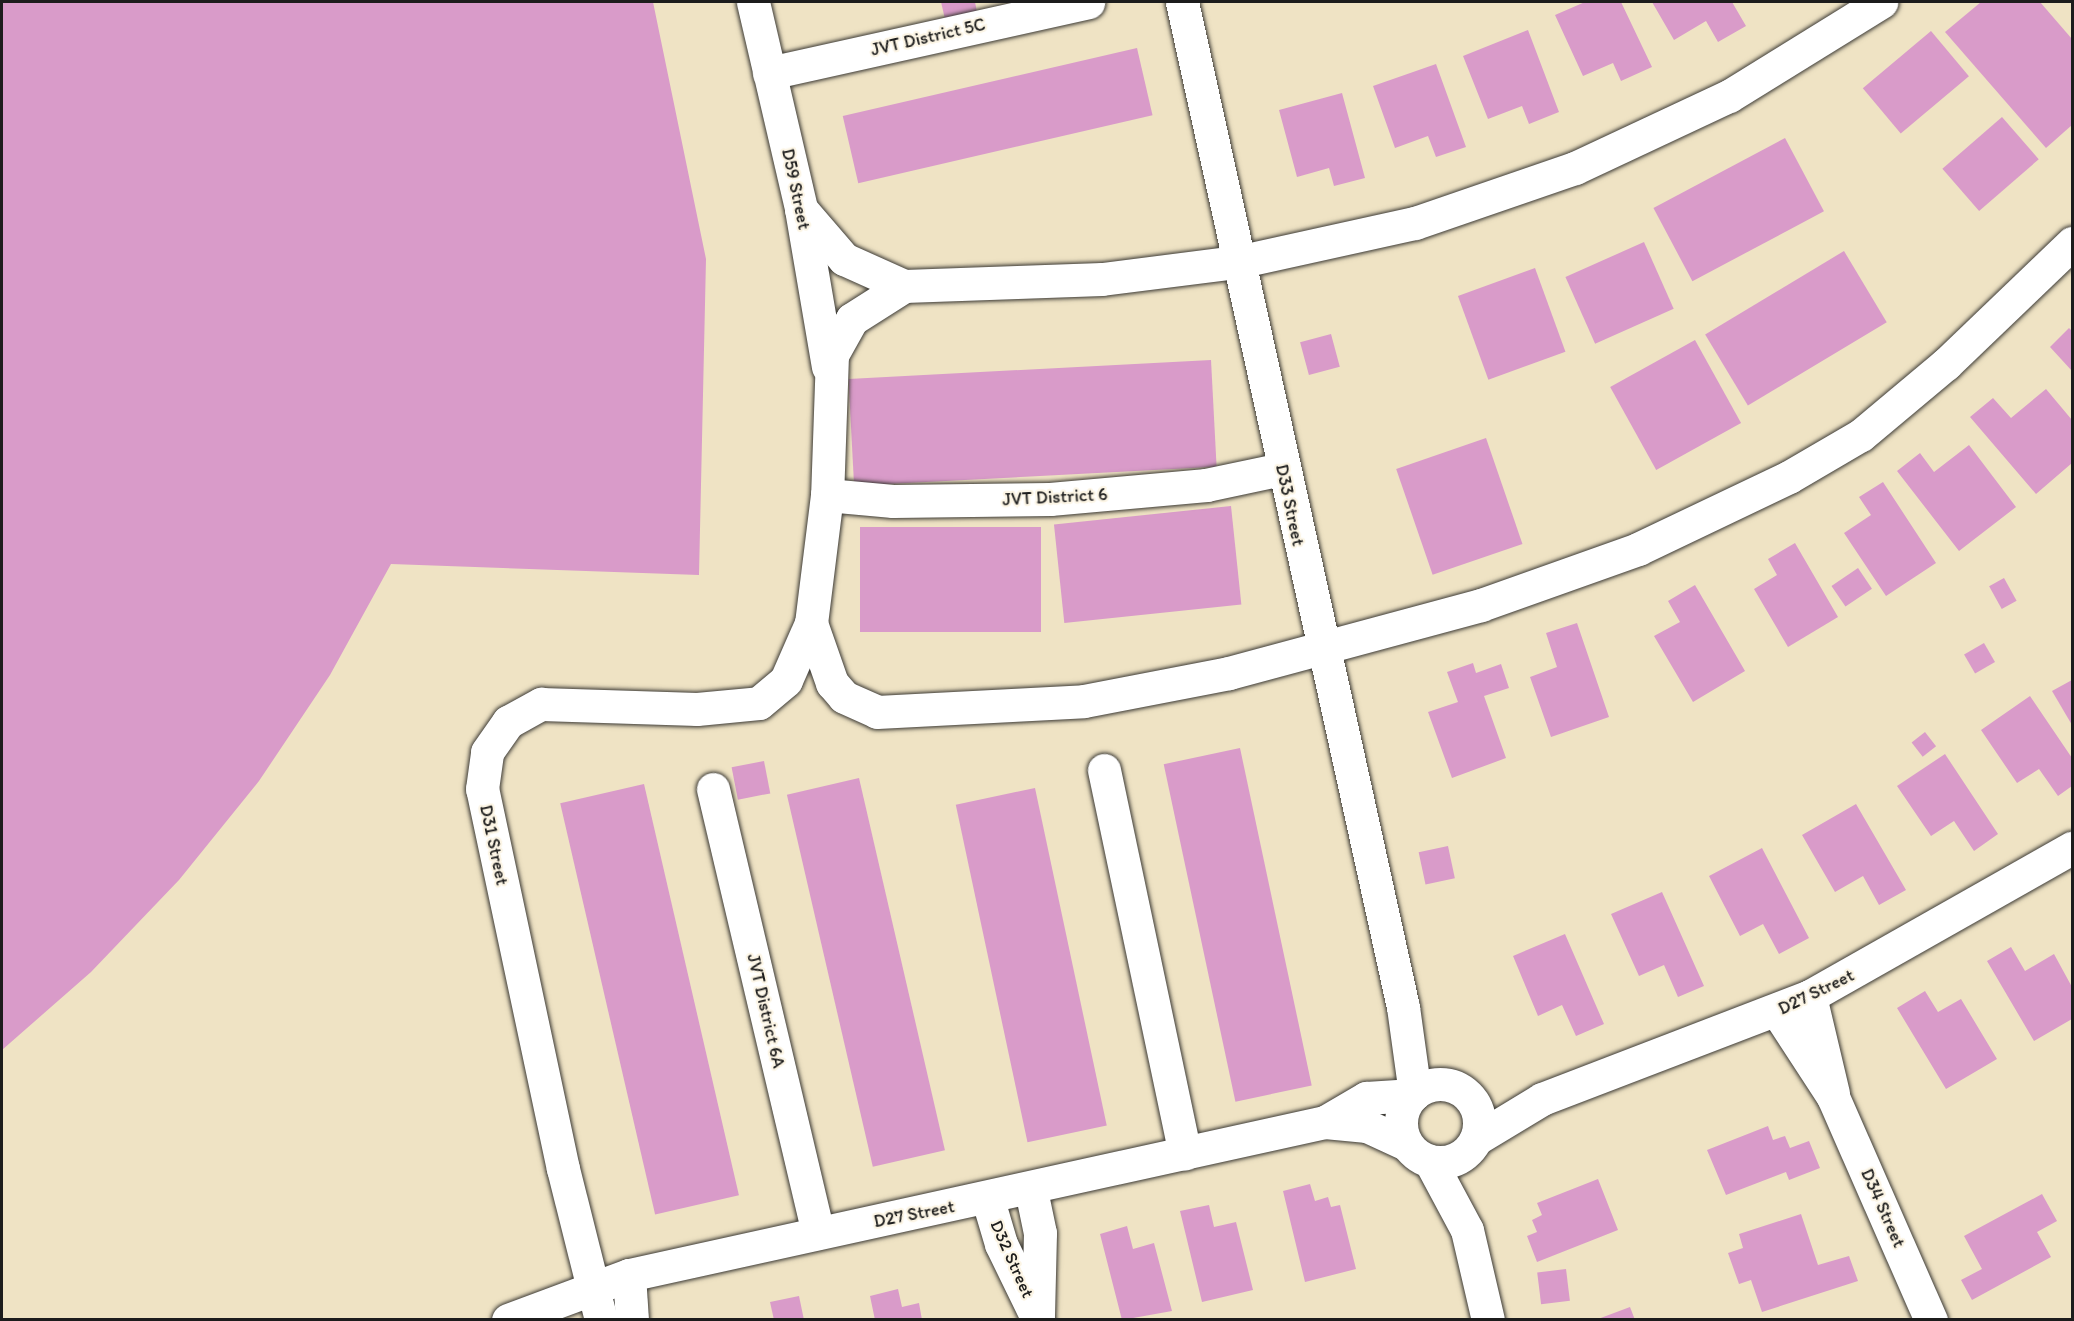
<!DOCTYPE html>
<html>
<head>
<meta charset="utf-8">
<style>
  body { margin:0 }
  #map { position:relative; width:2074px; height:1321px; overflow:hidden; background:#efe3c4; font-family:Itim,sans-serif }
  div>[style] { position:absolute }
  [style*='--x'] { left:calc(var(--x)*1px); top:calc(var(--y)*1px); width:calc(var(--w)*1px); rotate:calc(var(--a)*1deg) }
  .building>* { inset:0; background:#d99bc9; transform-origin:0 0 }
  .roads { filter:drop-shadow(0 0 2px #3c3a35) drop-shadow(0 0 2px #3c3a35) }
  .minor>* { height:33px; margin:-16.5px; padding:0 16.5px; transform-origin:16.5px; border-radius:16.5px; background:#fff }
  .minor>.ring { margin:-16.5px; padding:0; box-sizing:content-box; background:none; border:33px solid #fff; border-radius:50% }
  span { translate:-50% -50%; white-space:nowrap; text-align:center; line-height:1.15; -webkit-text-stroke:4.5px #fcf5e5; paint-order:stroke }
  .street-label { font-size:18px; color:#1c1c1c }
  .frame { position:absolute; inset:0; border:3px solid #1c1c1c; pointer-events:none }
</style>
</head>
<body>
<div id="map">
  <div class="building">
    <i style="clip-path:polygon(2px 2px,653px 2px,706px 259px,699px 575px,391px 564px,330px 675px,259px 781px,179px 880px,91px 972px,2px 1050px)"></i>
    <i style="clip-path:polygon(941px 2px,975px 2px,977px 12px,945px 19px)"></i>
    <i style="clip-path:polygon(1585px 2px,1621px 2px,1652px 67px,1621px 81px,1613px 63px,1583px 76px,1555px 15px)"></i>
    <i style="clip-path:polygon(1652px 2px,1732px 2px,1746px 26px,1718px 42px,1706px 21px,1674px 40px)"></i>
    <i style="clip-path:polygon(1981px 2px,2040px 2px,2072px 39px,2072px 125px,2046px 148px,1945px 32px)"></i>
    <i style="clip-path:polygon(1528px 30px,1559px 112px,1529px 124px,1522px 106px,1488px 119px,1463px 56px)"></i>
    <i style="left:1931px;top:31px;width:59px;height:89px;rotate:50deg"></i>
    <i style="left:1137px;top:48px;width:69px;height:302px;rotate:77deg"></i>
    <i style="clip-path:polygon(1436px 64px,1466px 147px,1436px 157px,1428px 136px,1395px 148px,1373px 86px)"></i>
    <i style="clip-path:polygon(1342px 93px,1365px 178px,1334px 186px,1329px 168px,1297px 177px,1279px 110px)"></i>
    <i style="left:2002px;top:117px;width:56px;height:79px;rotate:49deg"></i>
    <i style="left:1785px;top:138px;width:83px;height:149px;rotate:62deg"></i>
    <i style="left:1644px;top:242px;width:73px;height:86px;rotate:66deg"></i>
    <i style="left:1844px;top:251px;width:83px;height:162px;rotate:59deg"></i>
    <i style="left:1535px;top:268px;width:89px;height:82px;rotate:70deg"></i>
    <i style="clip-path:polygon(2069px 328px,2072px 331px,2072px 371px,2050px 347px)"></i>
    <i style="left:1331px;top:334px;width:34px;height:32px;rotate:75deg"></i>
    <i style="left:1695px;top:340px;width:95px;height:97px;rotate:61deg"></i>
    <i style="left:1211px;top:360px;width:107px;height:363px;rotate:87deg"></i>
    <i style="clip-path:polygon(2046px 389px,2072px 420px,2072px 463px,2036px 494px,1970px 417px,1993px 398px,2011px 418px)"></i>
    <i style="left:1486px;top:438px;width:112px;height:95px;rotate:71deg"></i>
    <i style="clip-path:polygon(1969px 445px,2016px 507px,1959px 551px,1897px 471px,1920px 453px,1934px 472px)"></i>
    <i style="clip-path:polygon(1883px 482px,1936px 563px,1886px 596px,1844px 533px,1871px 515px,1859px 497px)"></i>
    <i style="left:1231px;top:506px;width:99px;height:178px;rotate:84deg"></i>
    <i style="left:860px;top:527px;width:181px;height:105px"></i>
    <i style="clip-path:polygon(1795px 543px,1838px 617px,1788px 647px,1754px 589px,1777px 575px,1768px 559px)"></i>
    <i style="left:1858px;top:568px;width:25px;height:32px;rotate:56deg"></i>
    <i style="left:2004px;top:578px;width:26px;height:17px;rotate:61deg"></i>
    <i style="clip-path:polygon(1695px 585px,1745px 671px,1693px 702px,1654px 636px,1680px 622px,1668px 601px)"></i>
    <i style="clip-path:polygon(1577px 623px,1609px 717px,1551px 737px,1530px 677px,1557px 667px,1546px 633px)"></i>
    <i style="left:1984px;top:643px;width:22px;height:23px;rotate:60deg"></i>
    <i style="clip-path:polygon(1473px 663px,1476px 673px,1501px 664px,1509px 688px,1484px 696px,1506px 758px,1452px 778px,1428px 712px,1458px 702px,1447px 672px)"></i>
    <i style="clip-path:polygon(2072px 680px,2072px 725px,2052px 691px)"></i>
    <i style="clip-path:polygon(2030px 696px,2072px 758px,2072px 786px,2058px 796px,2039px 769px,2017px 783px,1981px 730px)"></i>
    <i style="left:1925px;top:732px;width:18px;height:17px;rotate:52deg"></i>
    <i style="left:1240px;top:748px;width:345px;height:78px;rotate:78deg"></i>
    <i style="clip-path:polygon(1945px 754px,1998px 834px,1974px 851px,1954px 821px,1931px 836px,1897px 786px)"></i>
    <i style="left:764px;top:761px;width:33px;height:33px;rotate:79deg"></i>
    <i style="left:859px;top:778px;width:382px;height:74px;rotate:77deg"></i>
    <i style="left:644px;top:784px;width:422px;height:86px;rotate:77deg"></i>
    <i style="left:1035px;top:788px;width:345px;height:81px;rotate:78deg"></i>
    <i style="clip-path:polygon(1856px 804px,1906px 890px,1879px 905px,1863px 876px,1835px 892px,1802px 835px)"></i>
    <i style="left:1448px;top:846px;width:33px;height:30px;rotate:78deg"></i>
    <i style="clip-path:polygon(1762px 848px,1809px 938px,1779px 954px,1763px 924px,1740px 936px,1709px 876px)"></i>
    <i style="clip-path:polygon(1662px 892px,1704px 986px,1678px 997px,1664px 965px,1639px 976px,1611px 914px)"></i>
    <i style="clip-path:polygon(1565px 934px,1604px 1024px,1576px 1036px,1562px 1005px,1538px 1016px,1513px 956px)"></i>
    <i style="clip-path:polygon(2011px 947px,2025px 971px,2054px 954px,2072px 987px,2072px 1019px,2034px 1041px,1987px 961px)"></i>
    <i style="clip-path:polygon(1925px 991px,1938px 1012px,1961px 999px,1997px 1059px,1946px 1089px,1897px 1008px)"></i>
    <i style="clip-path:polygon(1768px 1126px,1773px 1140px,1785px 1136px,1790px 1148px,1809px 1141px,1820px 1168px,1789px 1180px,1786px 1172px,1726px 1195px,1707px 1150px)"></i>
    <i style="clip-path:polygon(1598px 1179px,1618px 1230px,1537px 1262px,1527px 1236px,1537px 1232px,1532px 1220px,1542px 1215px,1537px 1203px)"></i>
    <i style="clip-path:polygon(1310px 1184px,1315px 1201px,1328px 1197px,1331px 1207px,1340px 1205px,1356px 1269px,1305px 1282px,1283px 1191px)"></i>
    <i style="clip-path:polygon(2042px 1194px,2057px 1221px,2037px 1232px,2051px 1257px,1972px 1300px,1961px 1280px,1982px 1269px,1964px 1236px)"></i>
    <i style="clip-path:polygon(1209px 1205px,1214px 1227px,1236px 1222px,1253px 1290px,1202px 1302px,1180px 1211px)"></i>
    <i style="clip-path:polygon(1801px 1214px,1818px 1265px,1849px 1256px,1858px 1281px,1762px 1312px,1751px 1280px,1739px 1284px,1728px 1253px,1743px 1248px,1739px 1234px)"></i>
    <i style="clip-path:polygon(1127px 1226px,1133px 1249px,1154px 1243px,1172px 1311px,1122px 1320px,1100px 1234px)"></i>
    <i style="left:1566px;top:1269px;width:32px;height:29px;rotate:83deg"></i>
    <i style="clip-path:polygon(898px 1289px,902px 1307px,919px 1303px,922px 1320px,875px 1320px,870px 1296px)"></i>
    <i style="clip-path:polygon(799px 1296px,804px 1320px,774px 1320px,770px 1302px)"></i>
    <i style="clip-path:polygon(1630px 1307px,1635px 1320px,1598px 1320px,1598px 1319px)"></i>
  </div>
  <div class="roads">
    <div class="minor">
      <i style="--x:753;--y:2;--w:212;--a:76.9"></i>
      <i style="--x:801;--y:209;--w:160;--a:80.3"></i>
      <i style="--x:1182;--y:2;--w:1029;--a:77.6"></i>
      <i style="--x:1403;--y:1007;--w:87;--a:82.1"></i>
      <i style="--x:769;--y:73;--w:327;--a:-12.5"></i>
      <i style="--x:801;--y:209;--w:66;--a:49.3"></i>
      <i style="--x:844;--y:259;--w:66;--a:24.2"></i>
      <i style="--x:904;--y:286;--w:198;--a:-2"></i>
      <i style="--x:1102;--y:279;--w:136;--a:-7.2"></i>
      <i style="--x:1237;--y:262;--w:182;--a:-12.4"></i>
      <i style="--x:1415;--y:223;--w:169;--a:-19"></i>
      <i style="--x:1575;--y:168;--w:170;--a:-25.1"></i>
      <i style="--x:1729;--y:96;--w:179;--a:-31.7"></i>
      <i style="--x:904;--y:286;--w:62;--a:147.6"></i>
      <i style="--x:852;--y:319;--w:41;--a:119.1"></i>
      <i style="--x:832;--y:355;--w:140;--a:92"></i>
      <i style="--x:827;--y:495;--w:129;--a:97.1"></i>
      <i style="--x:811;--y:623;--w:64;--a:70.7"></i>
      <i style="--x:832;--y:683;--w:18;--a:49"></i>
      <i style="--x:844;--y:697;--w:36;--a:24"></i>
      <i style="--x:877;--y:712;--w:207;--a:-3"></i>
      <i style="--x:1084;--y:701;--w:148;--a:-10.9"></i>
      <i style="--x:1229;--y:673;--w:261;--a:-15.1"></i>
      <i style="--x:1481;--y:605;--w:167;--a:-19.6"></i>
      <i style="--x:1638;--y:549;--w:167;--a:-25.5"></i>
      <i style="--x:1789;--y:477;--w:83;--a:-30.3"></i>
      <i style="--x:1861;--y:435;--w:111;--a:-39.9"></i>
      <i style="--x:1946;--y:364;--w:175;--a:-43.8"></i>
      <i style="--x:827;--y:495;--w:66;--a:5.2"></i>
      <i style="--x:893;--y:501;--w:157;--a:-0.7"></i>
      <i style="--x:1050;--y:499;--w:157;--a:-5.1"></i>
      <i style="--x:1206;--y:485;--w:78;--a:-11.9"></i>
      <i style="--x:1104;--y:770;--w:392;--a:78.1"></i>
      <i style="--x:713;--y:789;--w:456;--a:76.7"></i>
      <i style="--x:1810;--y:996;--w:100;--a:76.7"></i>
      <i style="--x:1777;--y:1011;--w:103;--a:56.9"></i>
      <i style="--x:1833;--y:1097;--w:244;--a:66.3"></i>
      <i class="ring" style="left:1401px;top:1084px;width:45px;height:45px"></i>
      <i style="--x:1325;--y:1122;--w:48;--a:-30.3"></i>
      <i style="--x:1366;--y:1098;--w:47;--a:-3.7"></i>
      <i style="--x:1476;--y:1139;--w:77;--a:-31.2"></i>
      <i style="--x:1542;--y:1099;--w:287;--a:-21"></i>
      <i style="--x:1810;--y:996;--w:301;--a:-29.5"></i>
      <i style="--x:1430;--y:1161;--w:78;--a:61.8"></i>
      <i style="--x:1467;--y:1230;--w:92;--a:76.9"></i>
      <i style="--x:1031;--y:1190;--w:44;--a:78.2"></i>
      <i style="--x:1040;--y:1233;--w:83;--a:91.4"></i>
      <i style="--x:988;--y:1200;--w:46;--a:73.5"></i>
      <i style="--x:1001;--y:1244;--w:85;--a:64"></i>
      <i style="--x:629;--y:1275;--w:45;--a:86.2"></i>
      <i style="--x:508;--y:1320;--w:129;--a:-20.4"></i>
      <i style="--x:629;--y:1275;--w:713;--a:-12.4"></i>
      <i style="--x:1325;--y:1122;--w:42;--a:5.4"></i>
      <i style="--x:1367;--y:1126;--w:43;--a:24.8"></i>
      <i style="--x:601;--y:1320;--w:156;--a:-104.1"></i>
      <i style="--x:563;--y:1169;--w:389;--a:-102"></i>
      <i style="--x:482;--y:789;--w:37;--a:-82"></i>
      <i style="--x:487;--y:752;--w:37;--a:-55"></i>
      <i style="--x:508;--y:722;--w:38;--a:-29"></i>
      <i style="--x:541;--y:704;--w:156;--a:1.8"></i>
      <i style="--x:697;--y:709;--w:62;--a:-5.5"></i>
      <i style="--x:759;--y:703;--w:35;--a:-40"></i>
      <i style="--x:786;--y:680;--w:62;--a:-66.3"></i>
    </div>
  </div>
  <div class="street-label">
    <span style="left:928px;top:37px;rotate:-13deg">JVT District 5C</span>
    <span style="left:796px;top:189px;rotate:78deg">D59 Street</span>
    <span style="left:1055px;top:497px;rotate:-3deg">JVT District 6</span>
    <span style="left:1290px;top:505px;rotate:78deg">D33 Street</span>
    <span style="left:494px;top:845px;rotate:78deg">D31 Street</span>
    <span style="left:1816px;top:992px;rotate:-26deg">D27 Street</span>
    <span style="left:766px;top:1011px;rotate:77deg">JVT District 6A</span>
    <span style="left:1883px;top:1208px;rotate:66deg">D34 Street</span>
    <span style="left:914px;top:1214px;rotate:-11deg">D27 Street</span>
    <span style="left:1012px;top:1259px;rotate:66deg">D32 Street</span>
  </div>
  <div class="frame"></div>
</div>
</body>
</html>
